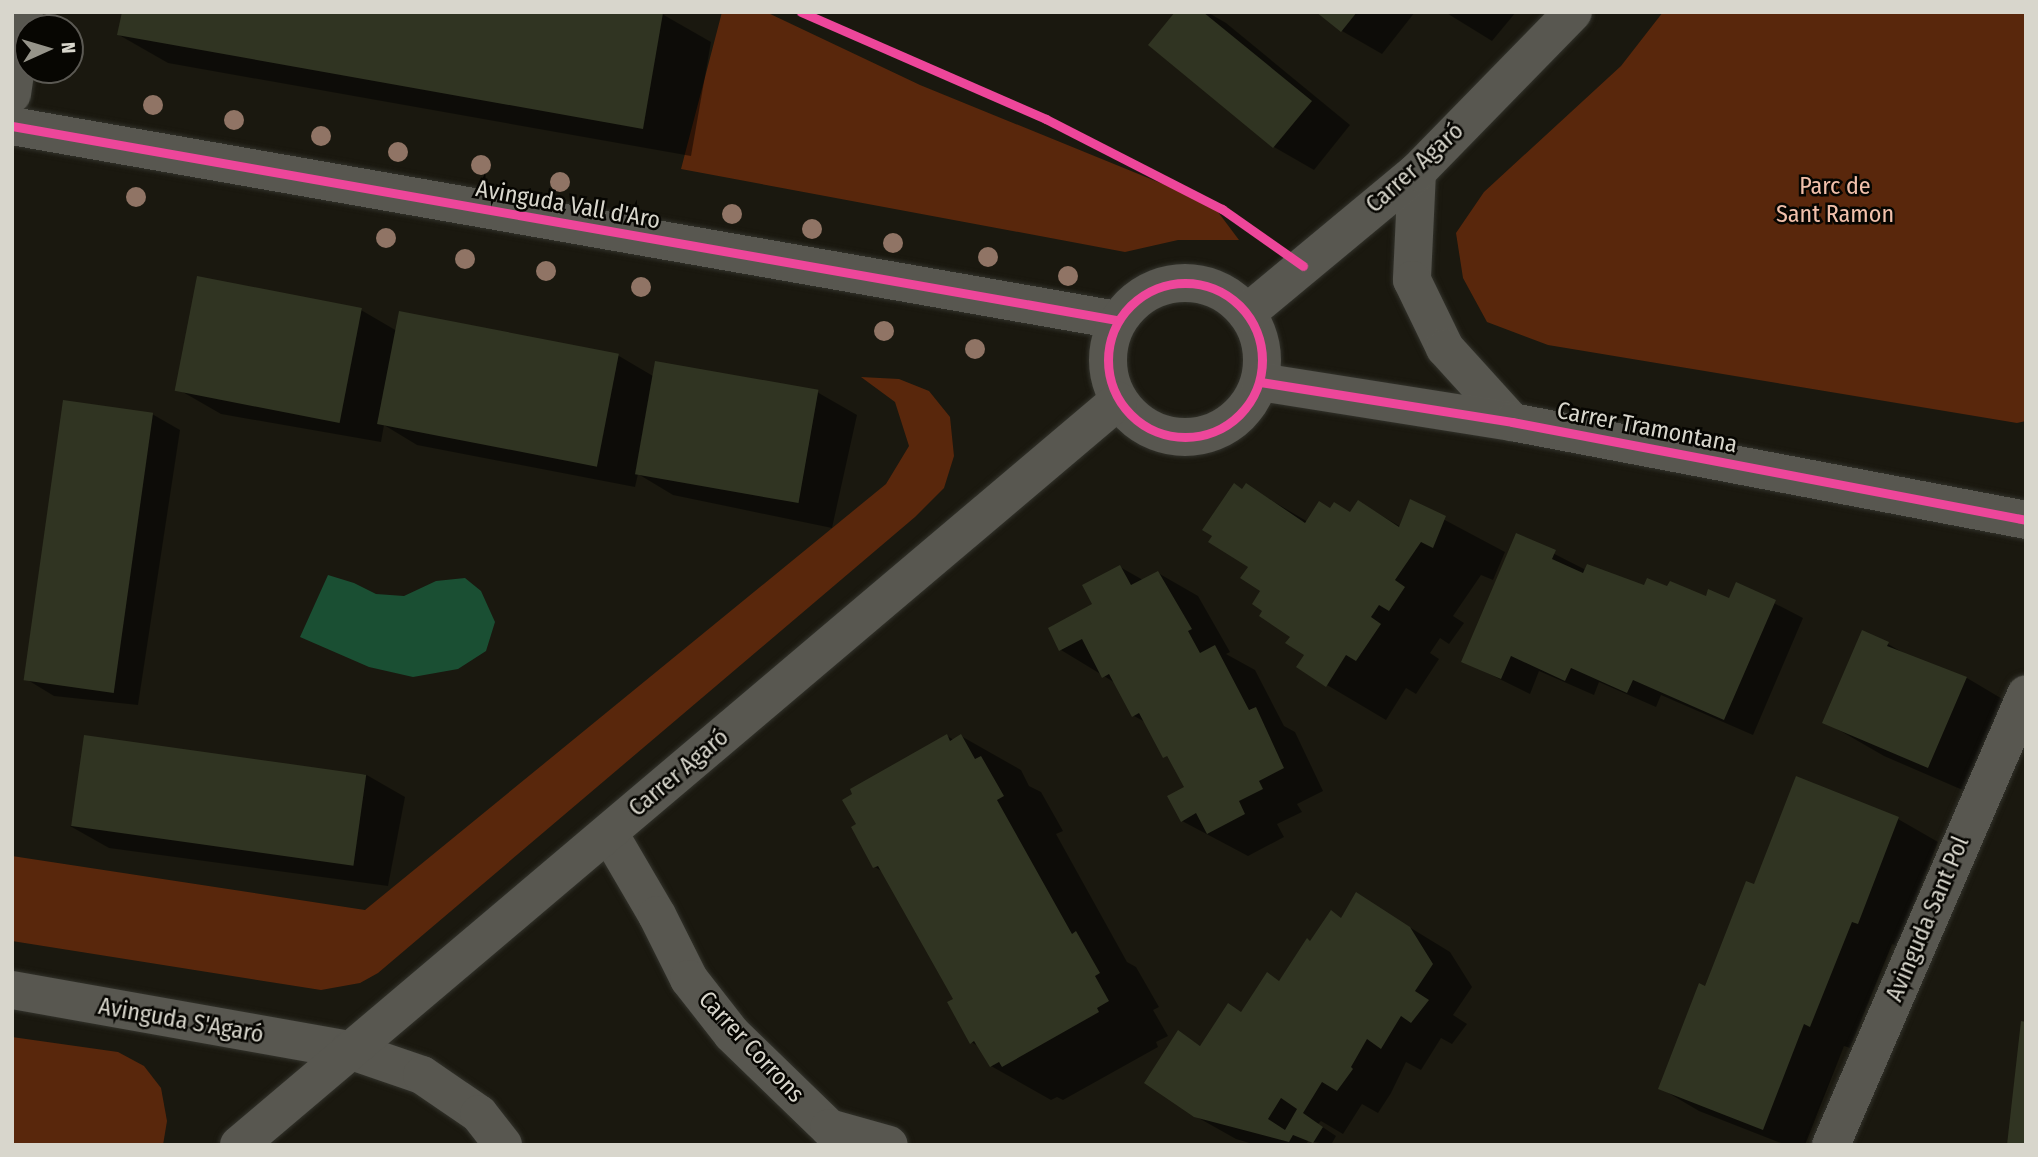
<!DOCTYPE html>
<html>
<head>
<meta charset="utf-8">
<style>
  body { margin:0 }
  #map { position:relative; width:2038px; height:1157px; overflow:hidden; background:#1a180f; font-family:"Fira Sans Condensed",sans-serif }
  div>[style] { position:absolute }
  [style*='--x'] { left:calc(var(--x)*1px); top:calc(var(--y)*1px); width:calc(var(--w)*1px); rotate:calc(var(--a)*1deg) }
  .green>* { inset:0; background:#59270c }
  .water>* { inset:0; background:#1a4f33 }
  .shadow>* { inset:0; background:#0007 }
  .building>* { inset:0; background:#303422; transform-origin:0 0 }
  .roads { filter:drop-shadow(0 0 2px #32322b) drop-shadow(0 0 2px #32322b) }
  .street>* { height:38px; margin:-19px; padding:0 19px; transform-origin:19px; border-radius:19px; background:#585750 }
  .street>.ring { margin:-19px; padding:0; box-sizing:content-box; background:none; border:38px solid #585750; border-radius:50% }
  .cycleway>* { height:9px; margin:-4.5px; padding:0 4.5px; transform-origin:4.5px; border-radius:4.5px; background:#ed469a }
  .cycleway>.ring { margin:-4.5px; padding:0; box-sizing:content-box; background:none; border:9px solid #ed469a; border-radius:50% }
  .trees>* { width:20px; height:20px; margin:-10px; border-radius:50%; background:#907465 }
  span { translate:-50% -50%; white-space:nowrap; text-align:center; line-height:1.15; -webkit-text-stroke:5px #070602; paint-order:stroke }
  .street-label { font-size:24px; color:#d8d6cc }
  .park-label { font-size:24px; color:#f1c0ab }
  .frame { position:absolute; inset:0; border:14px solid #d8d6cc; pointer-events:none }
  .north { position:absolute; left:14px; top:14px; width:70px; height:70px; box-sizing:border-box; background:#070602; border:2px solid #5b5953; border-radius:50%; rotate:86deg; font-size:19px; font-weight:700; line-height:28px; text-align:center; color:#d8d6cc }
  .north::after { content:''; display:block; margin:auto; width:24px; height:32px; background:#96948a; clip-path:polygon(50% 0,100% 100%,50% 72%,0 100%) }
</style>
</head>
<body>
<div id="map">
  <div class="green">
    <i style="clip-path:polygon(722px 12px,766px 12px,920px 85px,1212px 204px,1239px 240px,1178px 240px,1125px 252px,681px 169px)"></i>
    <i style="clip-path:polygon(1663px 12px,2026px 12px,2026px 421px,2017px 423px,1548px 345px,1487px 322px,1463px 278px,1456px 233px,1484px 192px,1621px 66px)"></i>
    <i style="clip-path:polygon(861px 377px,899px 379px,929px 391px,950px 417px,954px 456px,944px 488px,915px 517px,378px 973px,360px 983px,321px 990px,12px 941px,12px 856px,365px 910px,886px 484px,909px 446px,895px 402px)"></i>
    <i style="clip-path:polygon(12px 1037px,118px 1052px,144px 1066px,161px 1088px,167px 1121px,163px 1145px,12px 1145px)"></i>
  </div>
  <div class="water">
    <i style="clip-path:polygon(328px 575px,354px 583px,376px 594px,404px 596px,436px 581px,465px 578px,481px 591px,495px 622px,486px 651px,458px 669px,413px 677px,369px 667px,300px 637px)"></i>
  </div>
  <div class="shadow">
    <i style="clip-path:polygon(1177px 12px,1207px 12px,1226px 23px,1350px 125px,1314px 170px,1274px 147px)"></i>
    <i style="clip-path:polygon(1319px 12px,1415px 12px,1382px 54px,1342px 31px)"></i>
    <i style="clip-path:polygon(1445px 12px,1516px 12px,1492px 41px)"></i>
    <i style="clip-path:polygon(662px 14px,711px 42px,691px 156px,168px 63px,119px 35px)"></i>
    <i style="clip-path:polygon(361px 310px,397px 331px,400px 313px,619px 356px,653px 376px,817px 392px,857px 415px,832px 528px,673px 495px,638px 474px,635px 487px,417px 445px,384px 425px,381px 442px,221px 414px,181px 391px)"></i>
    <i style="clip-path:polygon(152px 414px,180px 430px,138px 705px,54px 696px,26px 679px)"></i>
    <i style="clip-path:polygon(1247px 486px,1308px 522px,1330px 510px,1351px 514px,1358px 502px,1401px 527px,1411px 502px,1505px 552px,1493px 580px,1481px 575px,1453px 616px,1464px 623px,1449px 644px,1440px 638px,1430px 653px,1439px 659px,1416px 694px,1406px 688px,1386px 720px,1327px 685px,1262px 591px,1250px 567px,1243px 490px)"></i>
    <i style="clip-path:polygon(1517px 535px,1586px 570px,1645px 587px,1730px 600px,1737px 584px,1803px 618px,1753px 735px,1661px 695px,1656px 707px,1599px 682px,1594px 695px,1539px 671px,1530px 694px,1463px 661px)"></i>
    <i style="clip-path:polygon(1120px 567px,1143px 580px,1158px 573px,1198px 596px,1230px 652px,1226px 654px,1255px 670px,1284px 726px,1295px 732px,1323px 791px,1297px 804px,1302px 812px,1277px 824px,1284px 837px,1248px 856px,1182px 821px,1186px 788px,1147px 723px,1134px 716px,1117px 684px,1061px 650px)"></i>
    <i style="clip-path:polygon(1888px 644px,1912px 658px,1967px 678px,2026px 713px,1988px 801px,1884px 756px,1825px 722px)"></i>
    <i style="clip-path:polygon(947px 736px,954px 740px,961px 736px,1021px 770px,1029px 786px,1041px 792px,1063px 831px,1056px 834px,1127px 962px,1136px 967px,1159px 1007px,1153px 1010px,1168px 1036px,1156px 1042px,1158px 1047px,1063px 1100px,1057px 1097px,1051px 1100px,991px 1066px,980px 1047px,971px 1042px,955px 1000px,883px 872px,875px 867px)"></i>
    <i style="clip-path:polygon(365px 774px,405px 797px,388px 886px,109px 848px,70px 826px)"></i>
    <i style="clip-path:polygon(1797px 779px,1898px 819px,1938px 842px,1898px 946px,1892px 944px,1850px 1048px,1844px 1046px,1805px 1145px,1786px 1145px,1699px 1111px,1660px 1088px,1755px 886px)"></i>
    <i style="clip-path:polygon(1357px 895px,1450px 952px,1472px 987px,1453px 1015px,1467px 1024px,1452px 1044px,1441px 1038px,1421px 1070px,1406px 1062px,1391px 1093px,1378px 1113px,1362px 1104px,1343px 1134px,1321px 1121px,1318px 1124px,1336px 1136px,1331px 1145px,1308px 1141px,1306px 1145px,1256px 1145px,1236px 1139px,1195px 1116px,1178px 1033px,1202px 1047px,1280px 982px,1311px 943px,1342px 919px)"></i>
  </div>
  <div class="building">
    <i style="clip-path:polygon(122px 12px,660px 12px,663px 13px,643px 129px,117px 35px)"></i>
    <i style="clip-path:polygon(1175px 12px,1203px 12px,1312px 101px,1273px 148px,1148px 45px)"></i>
    <i style="clip-path:polygon(1316px 12px,1357px 12px,1341px 32px)"></i>
    <i style="left:197px;top:276px;width:168px;height:117px;rotate:11deg"></i>
    <i style="left:399px;top:311px;width:224px;height:115px;rotate:11deg"></i>
    <i style="left:655px;top:361px;width:166px;height:115px;rotate:10deg"></i>
    <i style="left:63px;top:400px;width:91px;height:283px;rotate:8deg"></i>
    <i style="clip-path:polygon(1234px 483px,1242px 489px,1246px 483px,1305px 523px,1319px 501px,1330px 508px,1334px 502px,1350px 512px,1358px 500px,1399px 527px,1410px 499px,1446px 516px,1433px 548px,1421px 542px,1395px 580px,1405px 587px,1389px 611px,1379px 605px,1371px 617px,1381px 624px,1356px 661px,1346px 655px,1326px 687px,1296px 667px,1304px 655px,1285px 643px,1290px 637px,1259px 616px,1262px 611px,1252px 604px,1260px 591px,1240px 578px,1248px 567px,1208px 542px,1212px 536px,1202px 530px)"></i>
    <i style="clip-path:polygon(1516px 533px,1556px 550px,1552px 559px,1583px 573px,1587px 564px,1644px 585px,1647px 578px,1667px 586px,1670px 581px,1706px 596px,1708px 589px,1729px 598px,1736px 582px,1776px 600px,1724px 720px,1633px 680px,1627px 693px,1571px 668px,1565px 681px,1511px 656px,1501px 679px,1461px 662px)"></i>
    <i style="clip-path:polygon(1120px 565px,1131px 585px,1158px 571px,1192px 629px,1188px 631px,1200px 653px,1215px 645px,1249px 710px,1256px 707px,1284px 768px,1259px 781px,1263px 789px,1239px 801px,1245px 814px,1207px 834px,1196px 813px,1181px 822px,1167px 796px,1184px 787px,1167px 756px,1163px 758px,1139px 713px,1132px 717px,1109px 674px,1102px 678px,1082px 639px,1059px 651px,1048px 628px,1092px 604px,1082px 585px)"></i>
    <i style="clip-path:polygon(1862px 630px,1889px 642px,1887px 646px,1967px 677px,1928px 768px,1822px 723px)"></i>
    <i style="clip-path:polygon(947px 734px,950px 741px,961px 734px,975px 759px,981px 756px,1004px 796px,997px 800px,1072px 934px,1076px 931px,1100px 973px,1095px 976px,1109px 1001px,1097px 1008px,1099px 1012px,1002px 1067px,999px 1062px,990px 1067px,974px 1041px,970px 1044px,947px 1002px,953px 999px,878px 866px,873px 868px,851px 827px,856px 824px,842px 800px,852px 794px,850px 789px)"></i>
    <i style="left:84px;top:735px;width:285px;height:92px;rotate:8deg"></i>
    <i style="clip-path:polygon(1796px 776px,1899px 817px,1858px 924px,1852px 922px,1810px 1027px,1804px 1024px,1763px 1130px,1658px 1089px,1699px 983px,1705px 986px,1746px 881px,1754px 884px)"></i>
    <i style="clip-path:polygon(evenodd,1356px 892px,1410px 927px,1433px 964px,1415px 991px,1429px 1000px,1411px 1023px,1401px 1016px,1381px 1049px,1367px 1039px,1351px 1067px,1353px 1069px,1337px 1091px,1322px 1082px,1303px 1113px,1323px 1127px,1313px 1143px,1293px 1135px,1289px 1142px,1194px 1117px,1144px 1083px,1178px 1030px,1200px 1046px,1228px 1003px,1241px 1012px,1267px 972px,1279px 981px,1307px 938px,1310px 941px,1331px 910px,1341px 918px,1356px 892px,1281px 1098px,1297px 1109px,1285px 1130px,1268px 1119px,1281px 1098px)"></i>
    <i style="clip-path:polygon(2021px 1021px,2026px 1022px,2026px 1145px,2007px 1145px)"></i>
  </div>
  <div class="roads">
    <div class="street">
      <i style="--x:12;--y:94;--w:83;--a:-81.7"></i>
      <i style="--x:12;--y:126;--w:1122;--a:9.96"></i>
      <i style="--x:1417;--y:172;--w:108;--a:92.7"></i>
      <i style="--x:1412;--y:280;--w:76;--a:64.1"></i>
      <i style="--x:1445;--y:348;--w:100;--a:47.8"></i>
      <i class="ring" style="left:1108px;top:283px;width:116px;height:116px"></i>
      <i style="--x:1247;--y:313;--w:221;--a:-39.7"></i>
      <i style="--x:1417;--y:172;--w:223;--a:-45.7"></i>
      <i style="--x:1260;--y:382;--w:255;--a:9"></i>
      <i style="--x:1512;--y:422;--w:523;--a:10.79"></i>
      <i style="--x:609;--y:833;--w:95;--a:59.7"></i>
      <i style="--x:657;--y:915;--w:72;--a:63.4"></i>
      <i style="--x:689;--y:979;--w:70;--a:52"></i>
      <i style="--x:732;--y:1034;--w:135;--a:44.1"></i>
      <i style="--x:829;--y:1128;--w:62;--a:15.8"></i>
      <i style="--x:12;--y:990;--w:342;--a:10.1"></i>
      <i style="--x:349;--y:1050;--w:77;--a:18.9"></i>
      <i style="--x:422;--y:1075;--w:69;--a:34.4"></i>
      <i style="--x:479;--y:1114;--w:39;--a:52"></i>
      <i style="--x:239;--y:1145;--w:1152;--a:-40.25"></i>
      <i style="--x:1831;--y:1145;--w:491;--a:-66.6"></i>
    </div>
  </div>
  <div class="cycleway">
    <i style="--x:801;--y:12;--w:267;--a:23.6"></i>
    <i style="--x:1046;--y:119;--w:198;--a:27.1"></i>
    <i style="--x:1222;--y:209;--w:99;--a:35.1"></i>
    <i style="--x:12;--y:126;--w:1122;--a:9.96"></i>
    <i class="ring" style="left:1108px;top:283px;width:145px;height:145px"></i>
    <i style="--x:1260;--y:382;--w:255;--a:9"></i>
    <i style="--x:1512;--y:422;--w:523;--a:10.79"></i>
  </div>
  <div class="trees">
    <i style="left:153px;top:105px"></i>
    <i style="left:234px;top:120px"></i>
    <i style="left:321px;top:136px"></i>
    <i style="left:398px;top:152px"></i>
    <i style="left:481px;top:165px"></i>
    <i style="left:560px;top:182px"></i>
    <i style="left:136px;top:197px"></i>
    <i style="left:732px;top:214px"></i>
    <i style="left:812px;top:229px"></i>
    <i style="left:386px;top:238px"></i>
    <i style="left:893px;top:243px"></i>
    <i style="left:988px;top:257px"></i>
    <i style="left:465px;top:259px"></i>
    <i style="left:546px;top:271px"></i>
    <i style="left:1068px;top:276px"></i>
    <i style="left:641px;top:287px"></i>
    <i style="left:884px;top:331px"></i>
    <i style="left:975px;top:349px"></i>
  </div>
  <div class="street-label">
    <span style="left:1415px;top:168px;rotate:-42deg">Carrer Agaró</span>
    <span style="left:568px;top:205px;rotate:10deg">Avinguda Vall d'Aro</span>
    <span style="left:1647px;top:428px;rotate:11deg">Carrer Tramontana</span>
    <span style="left:679px;top:773px;rotate:-40deg">Carrer Agaró</span>
    <span style="left:1928px;top:919px;rotate:-67deg">Avinguda Sant Pol</span>
    <span style="left:181px;top:1021px;rotate:10deg">Avinguda S'Agaró</span>
    <span style="left:751px;top:1047px;rotate:47deg">Carrer Corrons</span>
  </div>
  <div class="park-label">
    <span style="left:1835px;top:201px">Parc de<br>Sant Ramon</span>
  </div>
  <div class="frame"></div>
  <div class="north">N</div>
</div>
</body>
</html>
